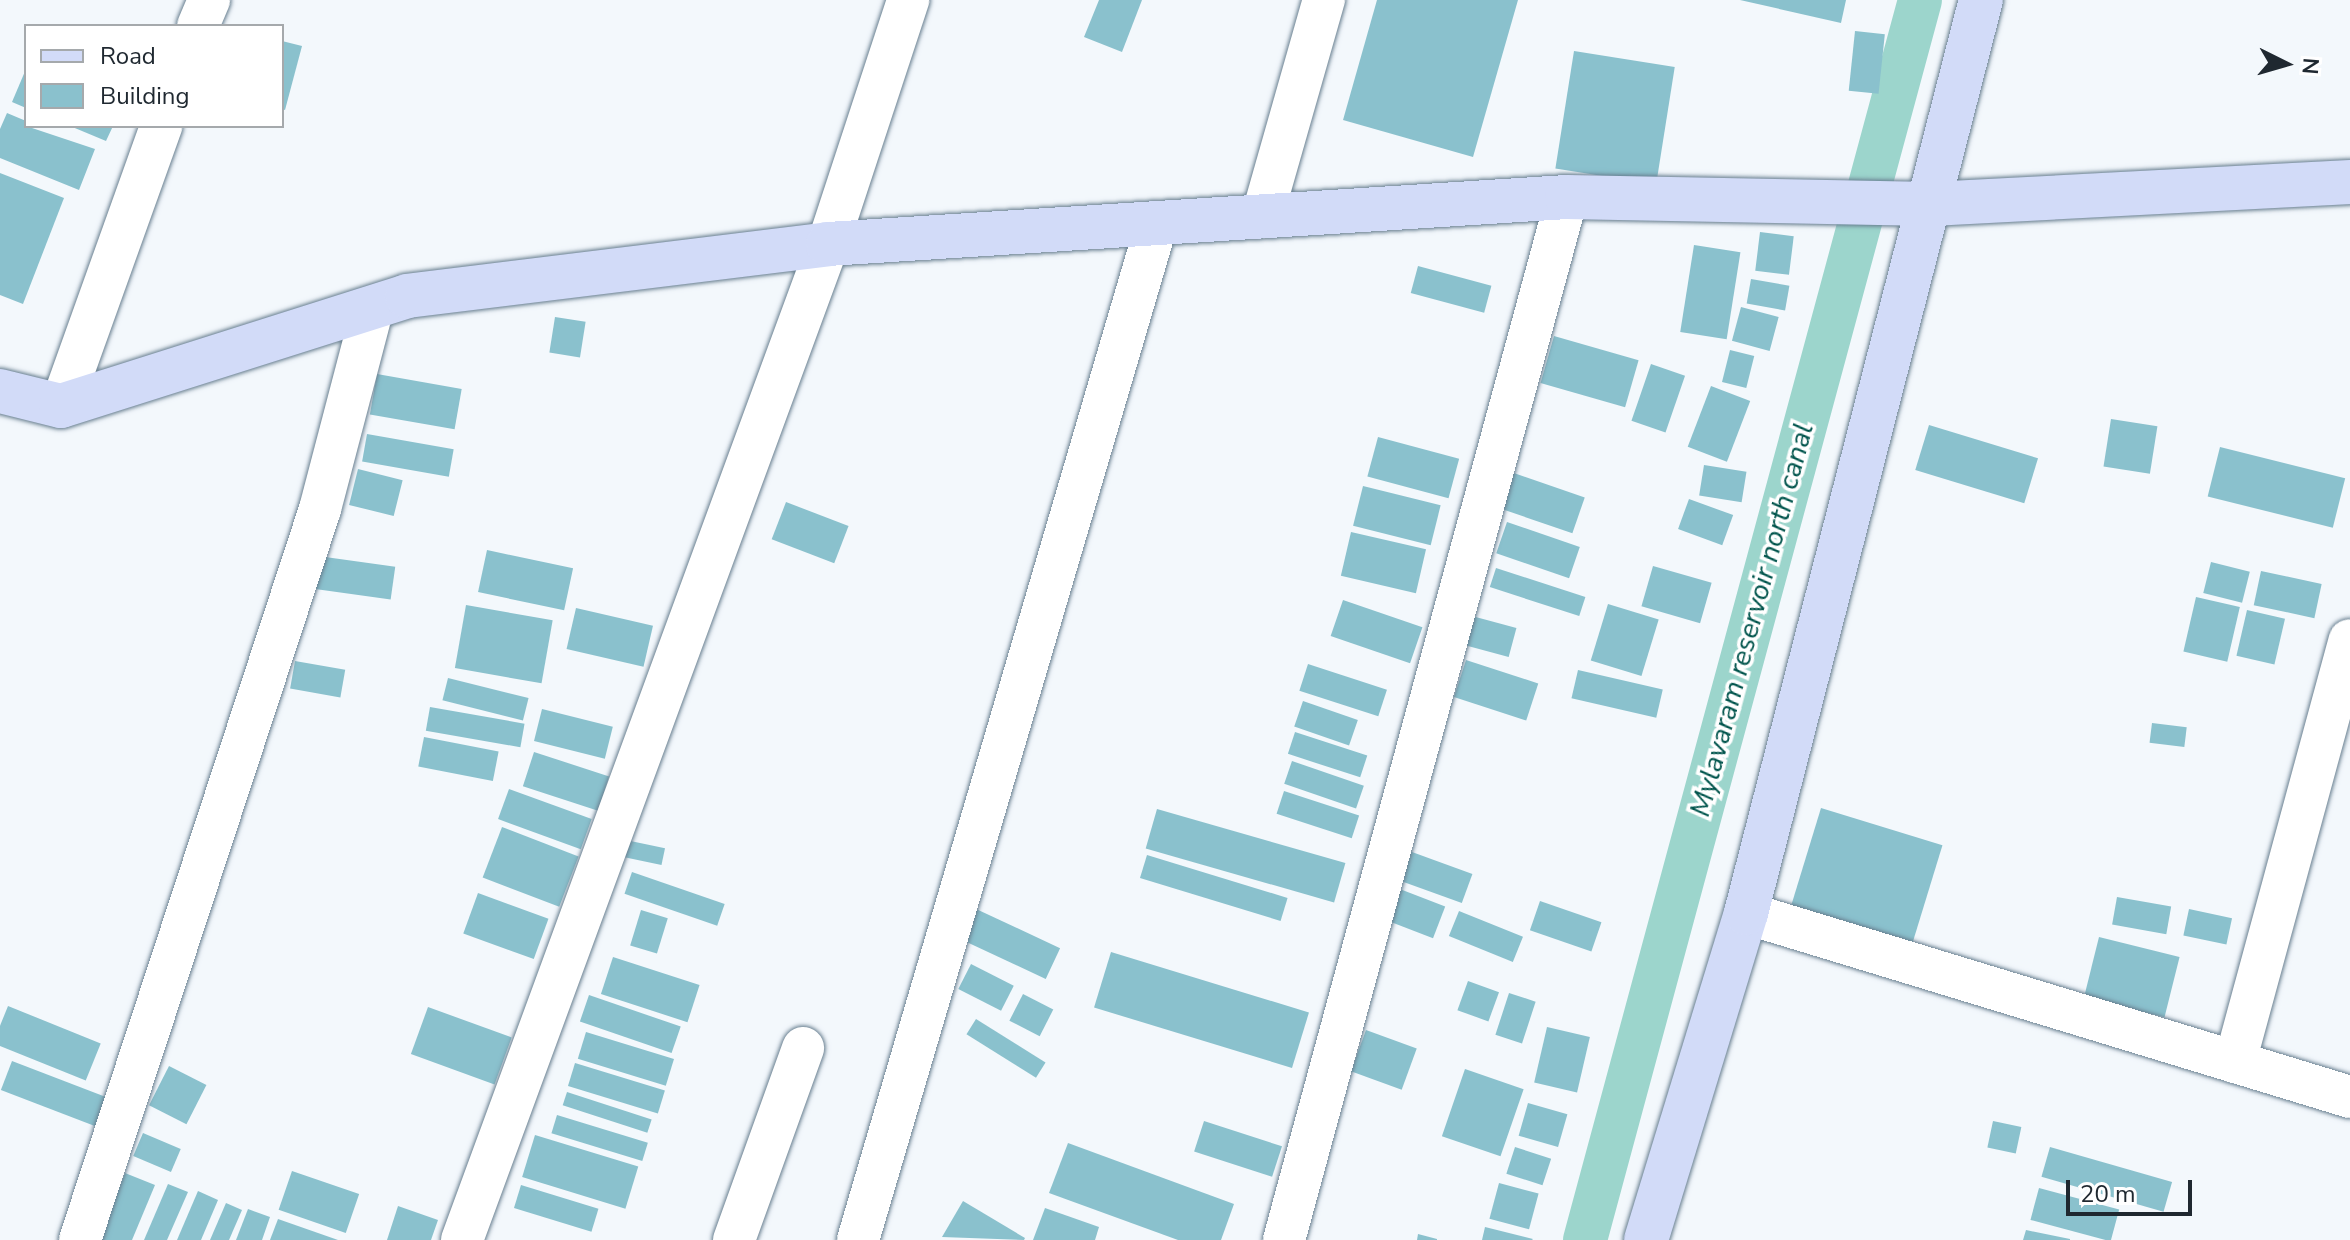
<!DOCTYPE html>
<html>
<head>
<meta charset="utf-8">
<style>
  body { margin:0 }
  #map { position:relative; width:2350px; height:1240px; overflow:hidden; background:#f3f8fc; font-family:"Nunito Sans",sans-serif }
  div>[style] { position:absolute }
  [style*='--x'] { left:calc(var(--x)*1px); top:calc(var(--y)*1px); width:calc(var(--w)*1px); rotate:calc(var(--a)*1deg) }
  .canal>* { height:44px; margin:-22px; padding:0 22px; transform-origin:22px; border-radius:22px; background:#9cd5cc }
  .building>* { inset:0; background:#8ac1cd; transform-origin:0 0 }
  .roads { filter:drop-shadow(0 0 2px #687f90) drop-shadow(0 0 2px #687f90) }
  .minor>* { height:42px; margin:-21px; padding:0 21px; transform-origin:21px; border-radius:21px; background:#fff }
  .major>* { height:44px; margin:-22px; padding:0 22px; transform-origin:22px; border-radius:22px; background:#d2dbf8 }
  span { translate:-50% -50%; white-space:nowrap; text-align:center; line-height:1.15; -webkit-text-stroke:7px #fff; paint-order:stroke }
  .water-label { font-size:28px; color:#00544c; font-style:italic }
  .legend { position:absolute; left:24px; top:24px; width:260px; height:104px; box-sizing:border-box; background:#fff; border:2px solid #a5a9ac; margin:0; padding:10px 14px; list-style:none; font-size:24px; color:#1f2830 }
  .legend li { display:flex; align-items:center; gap:16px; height:40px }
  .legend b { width:40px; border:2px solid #a5a9ac }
  .north { position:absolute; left:2246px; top:24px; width:80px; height:80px; -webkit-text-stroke:6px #fff; paint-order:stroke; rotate:95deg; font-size:22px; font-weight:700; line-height:32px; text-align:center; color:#1f2830 }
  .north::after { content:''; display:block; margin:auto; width:28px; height:36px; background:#1f2830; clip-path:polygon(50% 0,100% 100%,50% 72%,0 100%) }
  .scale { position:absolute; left:2066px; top:1180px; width:126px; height:36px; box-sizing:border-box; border:4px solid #1f2830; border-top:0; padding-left:10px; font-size:24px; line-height:28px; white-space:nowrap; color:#1f2830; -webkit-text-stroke:6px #fff; paint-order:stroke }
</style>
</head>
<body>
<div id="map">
  <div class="canal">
    <i style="--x:1585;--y:1240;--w:1284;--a:-74.88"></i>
  </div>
  <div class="building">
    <i style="clip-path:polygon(1099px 0,1142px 0,1122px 52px,1084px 37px)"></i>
    <i style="clip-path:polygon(1377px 0,1518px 0,1473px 157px,1343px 120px)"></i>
    <i style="clip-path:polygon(1740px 0,1846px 0,1841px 23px)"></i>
    <i style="left:1855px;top:31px;width:30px;height:60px;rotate:6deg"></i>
    <i style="clip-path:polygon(282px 41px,302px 46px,285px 110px,282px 109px)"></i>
    <i style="left:1574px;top:51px;width:102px;height:119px;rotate:9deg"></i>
    <i style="clip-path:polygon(26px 69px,26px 108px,12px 102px)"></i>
    <i style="clip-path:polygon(7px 113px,26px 121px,26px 126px,95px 149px,79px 190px,0 158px,0 129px)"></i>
    <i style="clip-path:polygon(70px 126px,113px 126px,106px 141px)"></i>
    <i style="clip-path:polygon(0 173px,64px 198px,23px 304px,0 295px)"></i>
    <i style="left:1760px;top:232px;width:34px;height:39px;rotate:7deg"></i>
    <i style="left:1694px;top:245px;width:47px;height:88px;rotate:9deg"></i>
    <i style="left:1418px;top:266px;width:76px;height:28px;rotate:15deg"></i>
    <i style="left:1751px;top:279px;width:39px;height:25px;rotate:10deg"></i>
    <i style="left:1741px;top:307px;width:39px;height:35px;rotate:15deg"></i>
    <i style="left:555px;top:317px;width:31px;height:36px;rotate:9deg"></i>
    <i style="left:1554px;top:336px;width:88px;height:49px;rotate:16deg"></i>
    <i style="left:1730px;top:350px;width:25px;height:33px;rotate:14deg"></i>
    <i style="left:1651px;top:364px;width:36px;height:60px;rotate:19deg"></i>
    <i style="left:377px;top:374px;width:86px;height:41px;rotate:10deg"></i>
    <i style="left:1711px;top:386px;width:42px;height:65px;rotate:21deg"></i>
    <i style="left:2111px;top:419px;width:47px;height:48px;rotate:9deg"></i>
    <i style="left:1929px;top:425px;width:114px;height:47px;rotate:17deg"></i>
    <i style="left:367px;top:434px;width:88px;height:28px;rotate:10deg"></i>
    <i style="left:1378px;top:437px;width:84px;height:41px;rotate:15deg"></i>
    <i style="left:2220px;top:447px;width:129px;height:51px;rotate:14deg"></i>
    <i style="left:1704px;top:465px;width:43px;height:31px;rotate:9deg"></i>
    <i style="left:358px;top:469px;width:46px;height:37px;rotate:14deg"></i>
    <i style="left:1511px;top:472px;width:78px;height:38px;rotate:19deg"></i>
    <i style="left:1363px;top:486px;width:80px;height:41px;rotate:14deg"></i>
    <i style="left:1689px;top:499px;width:47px;height:32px;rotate:20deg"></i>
    <i style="left:786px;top:502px;width:67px;height:40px;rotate:21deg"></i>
    <i style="left:1507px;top:522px;width:77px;height:33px;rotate:19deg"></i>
    <i style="left:1351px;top:532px;width:77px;height:45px;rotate:13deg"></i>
    <i style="left:487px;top:550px;width:88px;height:43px;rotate:12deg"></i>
    <i style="left:318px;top:556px;width:78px;height:33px;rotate:8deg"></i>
    <i style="left:2211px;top:562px;width:40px;height:32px;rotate:14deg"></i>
    <i style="left:1653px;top:566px;width:61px;height:42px;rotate:16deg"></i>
    <i style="left:1496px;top:568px;width:94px;height:20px;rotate:18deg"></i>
    <i style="left:2261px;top:571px;width:62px;height:35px;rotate:12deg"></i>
    <i style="left:2196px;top:597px;width:45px;height:56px;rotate:13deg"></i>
    <i style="left:1343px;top:600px;width:84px;height:38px;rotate:19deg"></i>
    <i style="left:1608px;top:604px;width:53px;height:59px;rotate:17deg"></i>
    <i style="left:466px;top:605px;width:88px;height:64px;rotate:10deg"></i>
    <i style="left:576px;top:608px;width:79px;height:42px;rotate:13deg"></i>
    <i style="left:2247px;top:610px;width:39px;height:47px;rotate:13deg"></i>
    <i style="left:1472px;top:616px;width:46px;height:30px;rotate:15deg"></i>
    <i style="left:1466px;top:660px;width:76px;height:39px;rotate:18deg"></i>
    <i style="left:295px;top:661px;width:51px;height:28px;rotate:10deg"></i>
    <i style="left:1308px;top:664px;width:83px;height:28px;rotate:18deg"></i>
    <i style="left:1578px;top:670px;width:87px;height:29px;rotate:13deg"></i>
    <i style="left:448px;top:678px;width:83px;height:23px;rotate:14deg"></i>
    <i style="left:1303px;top:701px;width:58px;height:27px;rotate:19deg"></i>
    <i style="left:430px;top:707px;width:96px;height:24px;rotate:10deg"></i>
    <i style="left:542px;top:709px;width:73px;height:33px;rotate:14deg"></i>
    <i style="left:2152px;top:723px;width:35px;height:20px;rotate:7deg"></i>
    <i style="left:1295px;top:732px;width:76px;height:23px;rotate:18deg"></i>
    <i style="left:424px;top:737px;width:76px;height:30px;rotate:11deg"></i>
    <i style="left:534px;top:752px;width:79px;height:36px;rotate:18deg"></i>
    <i style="left:1292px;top:761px;width:76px;height:24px;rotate:19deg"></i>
    <i style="left:509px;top:789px;width:88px;height:32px;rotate:20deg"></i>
    <i style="left:1284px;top:791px;width:79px;height:24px;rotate:18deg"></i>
    <i style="left:1821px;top:808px;width:127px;height:104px;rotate:17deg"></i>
    <i style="left:1157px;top:809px;width:196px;height:41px;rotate:16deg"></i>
    <i style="left:502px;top:827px;width:82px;height:54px;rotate:21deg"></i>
    <i style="left:621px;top:839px;width:45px;height:17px;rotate:12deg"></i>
    <i style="left:1401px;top:848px;width:76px;height:31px;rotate:20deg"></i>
    <i style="left:1147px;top:855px;width:147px;height:24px;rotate:17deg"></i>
    <i style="left:632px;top:872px;width:98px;height:23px;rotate:19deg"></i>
    <i style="left:1392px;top:886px;width:57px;height:34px;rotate:21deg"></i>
    <i style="left:478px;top:893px;width:75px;height:43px;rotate:20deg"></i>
    <i style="left:2117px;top:897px;width:55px;height:28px;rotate:10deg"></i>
    <i style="left:1540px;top:901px;width:65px;height:31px;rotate:19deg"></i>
    <i style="left:974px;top:908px;width:95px;height:34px;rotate:25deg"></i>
    <i style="left:2189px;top:909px;width:44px;height:27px;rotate:12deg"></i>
    <i style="left:641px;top:910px;width:28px;height:37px;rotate:17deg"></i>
    <i style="left:1459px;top:911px;width:69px;height:27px;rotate:22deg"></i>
    <i style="left:2099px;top:937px;width:83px;height:62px;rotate:14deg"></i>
    <i style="left:1111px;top:952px;width:207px;height:58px;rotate:17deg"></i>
    <i style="left:613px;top:957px;width:91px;height:39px;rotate:18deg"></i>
    <i style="left:971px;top:964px;width:48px;height:28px;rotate:27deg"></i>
    <i style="left:1468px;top:981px;width:33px;height:31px;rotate:20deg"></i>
    <i style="left:1509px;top:993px;width:28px;height:44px;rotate:18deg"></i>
    <i style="left:1023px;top:994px;width:34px;height:30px;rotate:27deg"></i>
    <i style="left:589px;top:995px;width:97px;height:28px;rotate:19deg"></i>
    <i style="left:8px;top:1006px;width:100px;height:40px;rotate:22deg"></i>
    <i style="left:428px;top:1007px;width:89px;height:50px;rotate:20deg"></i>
    <i style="left:976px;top:1019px;width:82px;height:18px;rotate:32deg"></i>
    <i style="left:1547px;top:1027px;width:44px;height:57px;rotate:13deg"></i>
    <i style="left:1366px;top:1030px;width:54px;height:44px;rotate:20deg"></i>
    <i style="left:586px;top:1032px;width:92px;height:28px;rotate:17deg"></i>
    <i style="left:12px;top:1061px;width:118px;height:31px;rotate:21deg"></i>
    <i style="left:575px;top:1063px;width:94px;height:24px;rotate:17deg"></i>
    <i style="left:169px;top:1066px;width:42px;height:44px;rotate:27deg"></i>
    <i style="left:1465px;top:1069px;width:62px;height:71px;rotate:19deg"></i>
    <i style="left:567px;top:1092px;width:89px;height:14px;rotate:18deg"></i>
    <i style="left:1528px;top:1103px;width:41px;height:34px;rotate:16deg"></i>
    <i style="left:557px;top:1115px;width:95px;height:19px;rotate:17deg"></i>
    <i style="left:1204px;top:1121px;width:82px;height:32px;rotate:18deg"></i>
    <i style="left:1993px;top:1121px;width:29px;height:27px;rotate:12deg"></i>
    <i style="left:143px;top:1133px;width:41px;height:25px;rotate:23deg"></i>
    <i style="left:535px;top:1135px;width:108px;height:44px;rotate:17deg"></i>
    <i style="clip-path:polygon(1068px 1143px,1234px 1204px,1221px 1240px,1178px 1240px,1049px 1193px)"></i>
    <i style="left:1515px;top:1147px;width:38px;height:28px;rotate:18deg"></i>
    <i style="left:2050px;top:1147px;width:127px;height:31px;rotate:16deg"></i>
    <i style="left:292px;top:1171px;width:71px;height:41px;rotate:19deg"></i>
    <i style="clip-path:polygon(125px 1173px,155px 1185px,132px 1240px,98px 1240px)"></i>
    <i style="left:1499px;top:1183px;width:41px;height:37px;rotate:15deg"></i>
    <i style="clip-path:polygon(168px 1184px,188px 1192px,167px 1240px,144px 1240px)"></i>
    <i style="left:521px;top:1185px;width:81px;height:24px;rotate:17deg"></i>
    <i style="left:2039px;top:1188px;width:83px;height:33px;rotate:15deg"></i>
    <i style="clip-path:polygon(198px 1191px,218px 1200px,201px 1240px,177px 1240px)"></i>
    <i style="clip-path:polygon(963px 1201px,1025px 1238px,1024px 1240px,942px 1237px)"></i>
    <i style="clip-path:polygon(226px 1203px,242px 1210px,229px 1240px,210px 1240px)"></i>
    <i style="clip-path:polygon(398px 1206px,438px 1220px,431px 1240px,387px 1240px)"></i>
    <i style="clip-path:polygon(1045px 1208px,1099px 1227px,1095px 1240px,1033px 1240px)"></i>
    <i style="clip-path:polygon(248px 1209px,270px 1217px,262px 1240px,236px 1240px)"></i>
    <i style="clip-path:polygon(278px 1219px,338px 1240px,270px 1240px)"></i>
    <i style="clip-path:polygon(1485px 1227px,1533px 1239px,1532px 1240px,1482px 1240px)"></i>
    <i style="clip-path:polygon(2026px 1230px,2070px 1239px,2070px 1240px,2023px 1240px)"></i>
    <i style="clip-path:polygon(1418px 1234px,1437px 1239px,1437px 1240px,1417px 1240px)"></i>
  </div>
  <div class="roads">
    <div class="minor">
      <i style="--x:198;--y:26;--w:28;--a:-67"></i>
      <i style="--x:1262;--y:217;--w:226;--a:-74.1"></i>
      <i style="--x:61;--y:406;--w:297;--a:-70.3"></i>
      <i style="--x:1746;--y:913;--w:631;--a:16.94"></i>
      <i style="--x:2235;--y:1062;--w:437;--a:-74.8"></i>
      <i style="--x:80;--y:1240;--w:769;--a:-71.82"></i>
      <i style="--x:320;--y:509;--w:209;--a:-75.3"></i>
      <i style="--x:462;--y:1240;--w:1061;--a:-69.82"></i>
      <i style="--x:828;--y:244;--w:257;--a:-71.8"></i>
      <i style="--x:734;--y:1240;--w:204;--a:-70.2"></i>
      <i style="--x:858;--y:1240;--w:1060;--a:-73.62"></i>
      <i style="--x:1284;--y:1240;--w:1081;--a:-74.82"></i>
    </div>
    <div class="major">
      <i style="--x:0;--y:391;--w:63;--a:13.8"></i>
      <i style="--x:61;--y:406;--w:363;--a:-17.6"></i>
      <i style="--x:407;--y:296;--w:424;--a:-7"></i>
      <i style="--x:828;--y:244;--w:740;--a:-3.64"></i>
      <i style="--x:1567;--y:197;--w:364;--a:1.1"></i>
      <i style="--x:1931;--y:204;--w:420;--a:-3"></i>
      <i style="--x:1646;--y:1240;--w:342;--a:-73"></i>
      <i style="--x:1746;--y:913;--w:943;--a:-75.57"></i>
    </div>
  </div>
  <div class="water-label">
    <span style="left:1752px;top:620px;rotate:-75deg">Mylavaram reservoir north canal</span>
  </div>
  <ul class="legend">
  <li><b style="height:10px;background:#d2dbf8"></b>Road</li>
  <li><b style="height:22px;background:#8ac1cd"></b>Building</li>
  </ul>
  <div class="north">N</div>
  <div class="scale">20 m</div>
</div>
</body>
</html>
